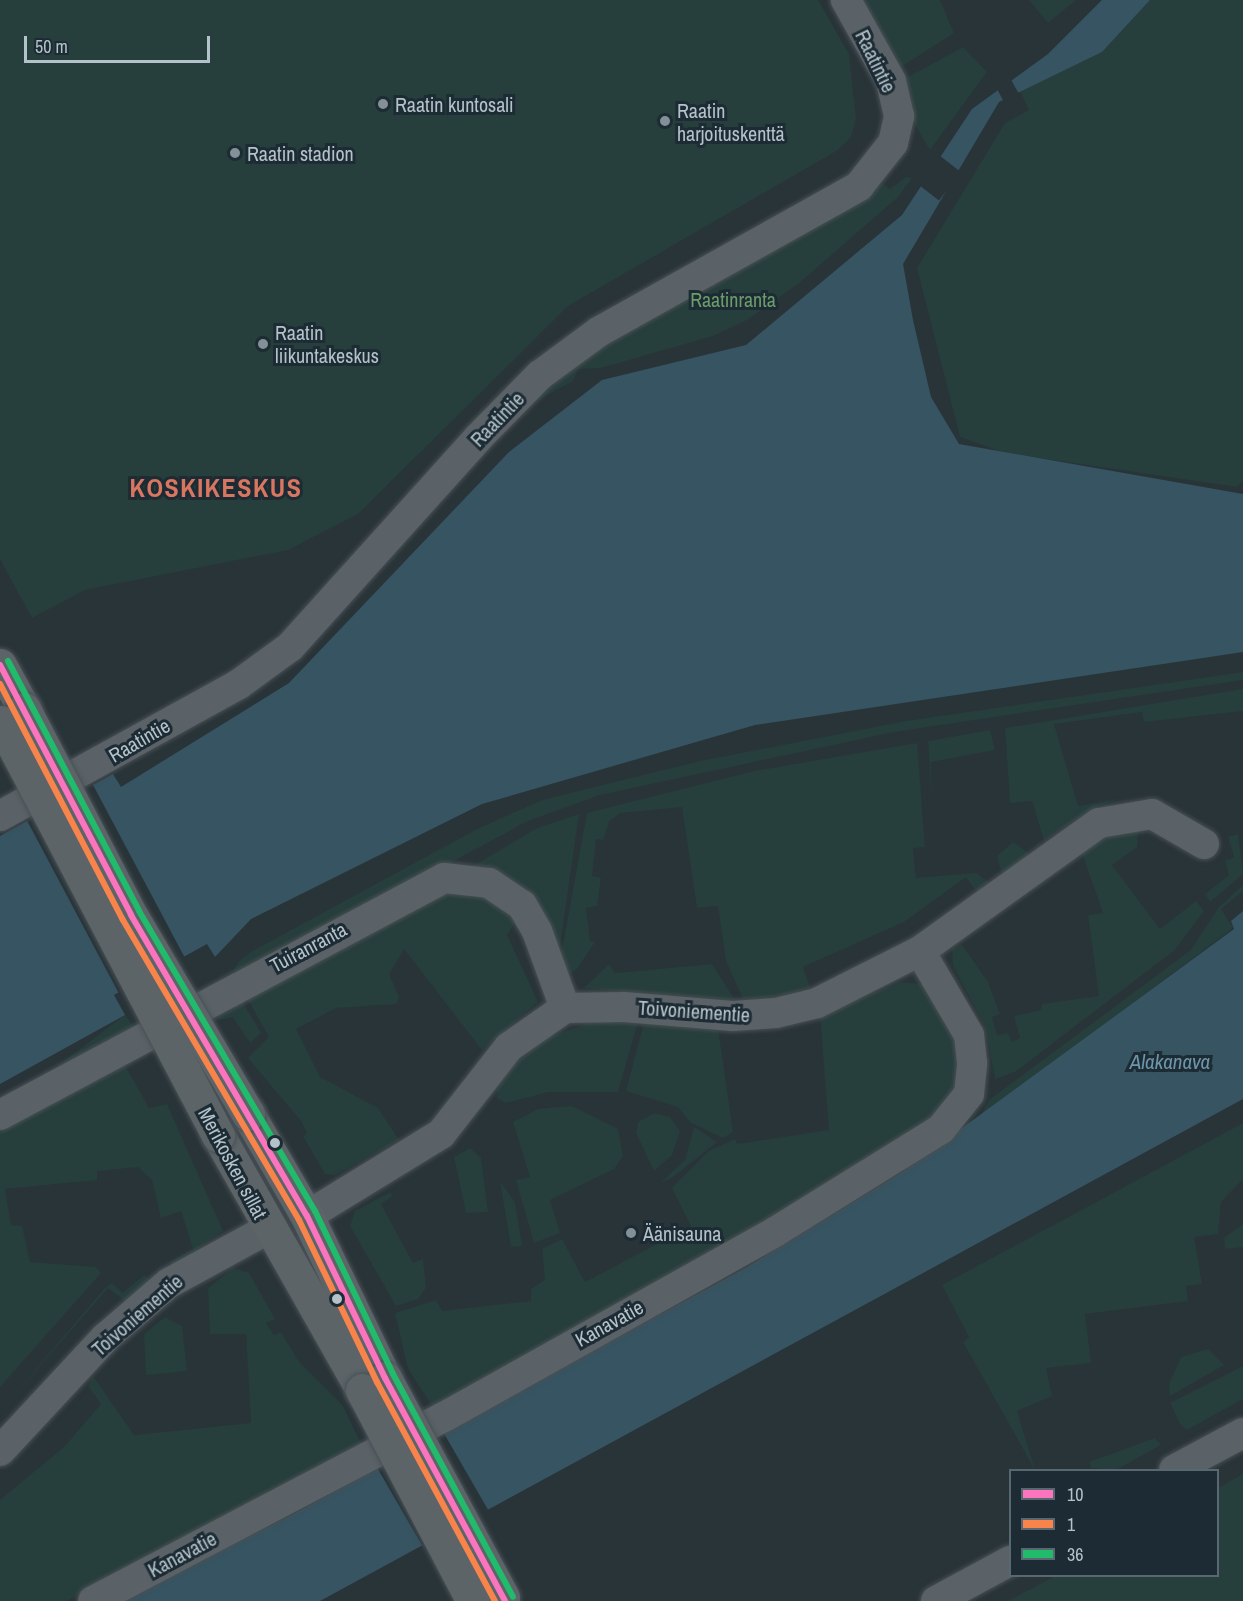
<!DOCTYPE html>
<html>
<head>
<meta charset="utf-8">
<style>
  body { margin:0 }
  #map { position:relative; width:1243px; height:1601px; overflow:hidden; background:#293439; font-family:"Archivo Narrow",sans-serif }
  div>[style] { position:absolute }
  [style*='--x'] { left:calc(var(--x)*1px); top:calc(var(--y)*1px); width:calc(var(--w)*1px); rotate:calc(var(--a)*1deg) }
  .green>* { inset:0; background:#263e3c; transform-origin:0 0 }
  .water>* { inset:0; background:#365462 }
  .pier>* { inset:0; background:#293439; transform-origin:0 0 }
  .roads { filter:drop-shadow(0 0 2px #485054) drop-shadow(0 0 2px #485054) }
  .minor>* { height:30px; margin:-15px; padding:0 15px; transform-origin:15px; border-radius:15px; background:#5a6267 }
  .major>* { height:33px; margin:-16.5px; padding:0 16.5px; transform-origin:16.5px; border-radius:16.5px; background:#5d6468 }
  .bridges { filter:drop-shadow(0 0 2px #475156) drop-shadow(0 0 2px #475156) }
  .major-bridge>* { height:33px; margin:-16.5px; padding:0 16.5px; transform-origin:16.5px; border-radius:16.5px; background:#5d6468 }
  .bus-1>* { height:6px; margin:-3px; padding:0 3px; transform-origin:3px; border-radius:3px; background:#fc73be }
  .bus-2>* { height:6px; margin:-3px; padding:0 3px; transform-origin:3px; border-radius:3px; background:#f8844c }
  .bus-3>* { height:6px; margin:-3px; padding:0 3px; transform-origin:3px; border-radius:3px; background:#20bc6c }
  .dots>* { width:16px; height:16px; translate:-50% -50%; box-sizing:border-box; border:3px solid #1d2c34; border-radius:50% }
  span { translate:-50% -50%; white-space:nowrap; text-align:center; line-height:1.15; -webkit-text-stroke:6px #1d2c34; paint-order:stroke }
  .street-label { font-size:20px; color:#b4c2ca }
  .poi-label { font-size:20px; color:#b4c2ca }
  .left { translate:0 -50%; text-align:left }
  .park-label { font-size:20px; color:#6b9c6a }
  .water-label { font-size:21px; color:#6c96aa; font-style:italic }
  .district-label { font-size:26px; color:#d87660; font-weight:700; letter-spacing:1.5px }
  .legend { position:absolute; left:1009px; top:1469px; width:210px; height:108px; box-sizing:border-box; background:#1d2c34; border:2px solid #596870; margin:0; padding:8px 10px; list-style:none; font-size:18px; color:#b4c2ca }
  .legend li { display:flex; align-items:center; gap:12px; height:30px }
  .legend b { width:30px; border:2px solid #596870 }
  .scale { position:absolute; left:24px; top:36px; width:186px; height:27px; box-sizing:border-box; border:3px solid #b4c2ca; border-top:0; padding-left:8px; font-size:18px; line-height:21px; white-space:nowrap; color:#b4c2ca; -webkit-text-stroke:4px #1d2c34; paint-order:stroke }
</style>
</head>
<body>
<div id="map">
  <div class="green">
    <i style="clip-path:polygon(0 0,818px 0,849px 54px,856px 119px,851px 137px,838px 150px,568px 306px,358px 514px,288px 550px,85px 590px,32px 618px,0 559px)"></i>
    <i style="clip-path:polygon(863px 0,940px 0,954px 33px,901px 67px)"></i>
    <i style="clip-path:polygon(1029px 0,1076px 0,1048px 23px)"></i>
    <i style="clip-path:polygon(1150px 0,1243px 0,1243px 481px,1237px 487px,1005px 453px,960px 437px,917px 268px,1005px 123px,1029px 110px,1020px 91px,1102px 52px)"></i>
    <i style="clip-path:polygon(963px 47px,987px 72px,930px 150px,912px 120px,906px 78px)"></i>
    <i style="clip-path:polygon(906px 177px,912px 178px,898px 197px,798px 284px,747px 320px,713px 336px,601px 368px,578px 369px,573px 381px,529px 405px,607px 343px,883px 184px,890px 189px)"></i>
    <i style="clip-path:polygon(1243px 672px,1243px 680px,894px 732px,600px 795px,528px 821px,227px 982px,238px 962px,251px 952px,479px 828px,542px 800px,700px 761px,906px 721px)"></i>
    <i style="clip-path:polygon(1243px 689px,1243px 711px,1144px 722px,1142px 712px,1054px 724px,1078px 806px,1119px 799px,1097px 806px,1044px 840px,1032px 801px,1010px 803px,1005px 728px)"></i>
    <i style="clip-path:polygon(990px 730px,995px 750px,931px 762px,932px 802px,928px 741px)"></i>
    <i style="clip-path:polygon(917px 743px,925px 847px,913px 848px,916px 878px,976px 873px,990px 883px,977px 892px,966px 877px,904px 922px,803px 967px,810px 987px,779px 997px,743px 999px,726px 961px,718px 906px,697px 908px,682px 807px,620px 813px,609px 822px,603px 840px,596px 839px,592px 876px,601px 878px,597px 906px,586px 908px,590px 941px,595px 942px,576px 970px,565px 975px,560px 961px,587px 813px,754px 771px)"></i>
    <i style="clip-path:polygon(579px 814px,560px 946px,557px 954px,470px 868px,537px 828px)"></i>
    <i style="clip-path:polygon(1138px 831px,1137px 847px,1112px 865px,1160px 929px,1196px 901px,1204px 911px,1175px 950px,1015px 1072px,995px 1079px,986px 1028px,953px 966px,952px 949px,962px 945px,988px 982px,1000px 1014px,992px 1017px,997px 1035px,1008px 1033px,1012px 1042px,1020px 1038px,1014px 1016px,1041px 1010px,1042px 1004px,1099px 996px,1088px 915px,1103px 913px,1081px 851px,1110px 832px)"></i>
    <i style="clip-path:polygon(1238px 834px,1243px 874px,1210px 902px,1205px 894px,1229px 875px,1225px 861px,1234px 857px,1228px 837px)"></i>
    <i style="clip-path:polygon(1013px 842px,1030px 854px,1002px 875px,997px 856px)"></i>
    <i style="clip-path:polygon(1243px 885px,1243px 891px,1221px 909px,1233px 928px,979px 1118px,989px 1100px,1191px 950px,1219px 907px)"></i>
    <i style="clip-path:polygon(480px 889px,518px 918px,507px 935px,538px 1002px,482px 1050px,404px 949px,389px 974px,399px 997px,396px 1004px,336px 1008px,296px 1029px,320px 1077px,378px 1108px,399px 1140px,335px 1175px,325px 1174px,303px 1136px,307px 1133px,301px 1121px,248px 1058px,269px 1037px,244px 993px,423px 896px)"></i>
    <i style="clip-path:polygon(609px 964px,615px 973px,712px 964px,735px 1000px,584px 988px)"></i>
    <i style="clip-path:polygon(901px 982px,923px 984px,952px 1022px,961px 1082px,947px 1105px,888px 1149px,437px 1413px,408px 1369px,395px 1313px,436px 1300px,442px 1311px,531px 1301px,531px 1289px,545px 1280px,542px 1249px,562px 1239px,585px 1282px,691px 1226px,672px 1188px,709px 1151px,735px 1139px,737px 1144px,829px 1130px,820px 1015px)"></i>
    <i style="clip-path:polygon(239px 996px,261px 1033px,250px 1043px,233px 1017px,219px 1020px,214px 1010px)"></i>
    <i style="left:125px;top:1015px;width:20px;height:143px;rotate:53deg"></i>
    <i style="clip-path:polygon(639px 1018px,618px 1092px,549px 1092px,506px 1103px,497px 1098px,497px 1089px,513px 1064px,551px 1036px,599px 1020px)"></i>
    <i style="clip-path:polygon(645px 1019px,718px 1028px,733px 1132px,723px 1138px,691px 1123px,678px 1107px,626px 1091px)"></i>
    <i style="clip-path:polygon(122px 1060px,149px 1108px,167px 1104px,223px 1231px,173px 1266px,170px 1262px,193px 1249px,181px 1211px,161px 1218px,152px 1180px,138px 1167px,97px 1171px,97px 1180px,5px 1189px,11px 1225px,22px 1226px,30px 1262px,96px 1267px,101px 1273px,0 1387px,0 1129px)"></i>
    <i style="clip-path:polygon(572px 1106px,618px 1129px,623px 1156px,614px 1169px,550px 1200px,560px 1233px,534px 1243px,516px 1180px,530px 1177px,513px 1122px,538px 1109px)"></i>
    <i style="clip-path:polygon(654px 1113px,670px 1117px,680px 1131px,672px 1155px,654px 1171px,636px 1133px,638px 1122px)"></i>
    <i style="clip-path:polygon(1243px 1123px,1243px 1179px,1221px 1202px,1218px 1234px,1194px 1237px,1202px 1284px,1186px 1286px,1188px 1301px,1085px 1314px,1091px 1363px,1046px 1368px,1052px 1396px,1017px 1411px,1035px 1470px,963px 1342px,969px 1337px,942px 1285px)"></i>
    <i style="clip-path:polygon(694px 1127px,717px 1142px,673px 1177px,660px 1183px,685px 1160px)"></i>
    <i style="clip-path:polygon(470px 1148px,481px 1158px,488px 1212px,466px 1213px,454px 1157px)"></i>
    <i style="clip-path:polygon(500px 1181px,515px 1202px,522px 1246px,511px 1247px)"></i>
    <i style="clip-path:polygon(390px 1192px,393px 1196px,381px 1204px,413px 1263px,423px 1259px,426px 1288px,418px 1299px,396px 1306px,350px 1226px,355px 1211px)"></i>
    <i style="clip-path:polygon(1243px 1224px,1243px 1247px,1225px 1249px,1224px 1238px)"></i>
    <i style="clip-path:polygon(233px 1268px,249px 1273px,275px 1319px,266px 1323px,274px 1335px,281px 1332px,299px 1362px,343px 1406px,366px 1454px,67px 1601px,0 1601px,0 1500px,65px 1446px,101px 1404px,88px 1386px,93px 1376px,134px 1435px,251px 1423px,246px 1334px,210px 1334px,208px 1288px)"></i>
    <i style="clip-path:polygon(144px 1275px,150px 1280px,125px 1301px,108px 1288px,0 1411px,105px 1288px,112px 1283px,122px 1293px)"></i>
    <i style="clip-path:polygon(165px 1317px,182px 1326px,187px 1371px,146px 1375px,144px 1334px)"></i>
    <i style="clip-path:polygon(1208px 1349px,1224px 1365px,1170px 1396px,1169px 1384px,1181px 1357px)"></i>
    <i style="clip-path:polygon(1243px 1366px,1243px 1399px,1187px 1430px,1180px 1424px,1170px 1403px)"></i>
    <i style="clip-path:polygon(1155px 1438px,1161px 1445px,1116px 1470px,1091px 1468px,1089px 1462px)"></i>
    <i style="clip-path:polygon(1243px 1474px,1243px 1601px,1008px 1601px,1055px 1576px,1218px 1576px,1218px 1488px)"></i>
  </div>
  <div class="water">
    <i style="clip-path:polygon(1102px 0,1150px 0,1102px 52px,999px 102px,903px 264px,913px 320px,931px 397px,959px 444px,1243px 494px,1243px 652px,755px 725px,482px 804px,251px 919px,215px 957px,207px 944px,114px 995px,125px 1015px,0 1084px,0 836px,113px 774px,121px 787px,289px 683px,509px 452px,602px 380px,746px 345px,902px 215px,972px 109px,1048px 54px)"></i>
    <i style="clip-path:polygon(1243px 911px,1243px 1099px,320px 1601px,122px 1601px,297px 1512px,747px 1267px,902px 1172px,1234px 929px,1231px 921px)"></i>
  </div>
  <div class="pier">
    <i style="clip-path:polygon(1009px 76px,1019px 94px,1004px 102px,996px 87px)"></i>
    <i style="left:939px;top:155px;width:28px;height:36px;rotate:38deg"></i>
    <i style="left:92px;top:783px;width:199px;height:75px;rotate:62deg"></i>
    <i style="left:442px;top:1430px;width:95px;height:75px;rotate:60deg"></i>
  </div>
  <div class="roads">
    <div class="minor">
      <i style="--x:0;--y:816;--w:273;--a:-28.9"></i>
      <i style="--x:239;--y:684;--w:63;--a:-36"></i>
      <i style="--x:290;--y:647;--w:280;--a:-48"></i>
      <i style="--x:477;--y:439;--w:90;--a:-45.5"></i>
      <i style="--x:540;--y:375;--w:74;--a:-36.3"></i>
      <i style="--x:600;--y:331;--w:297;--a:-29.2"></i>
      <i style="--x:859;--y:186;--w:55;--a:-51.7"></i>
      <i style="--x:893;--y:143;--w:28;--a:-77"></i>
      <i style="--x:899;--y:116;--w:36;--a:-103"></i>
      <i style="--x:891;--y:81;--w:93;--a:-119.1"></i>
      <i style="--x:0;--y:1115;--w:503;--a:-28.09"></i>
      <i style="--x:444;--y:878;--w:45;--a:6.3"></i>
      <i style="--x:489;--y:883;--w:40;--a:34"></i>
      <i style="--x:522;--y:905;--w:30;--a:60"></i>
      <i style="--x:537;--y:931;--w:82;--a:70"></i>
      <i style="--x:307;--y:1216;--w:157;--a:-31.5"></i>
      <i style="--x:441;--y:1134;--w:110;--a:-52"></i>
      <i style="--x:509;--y:1047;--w:68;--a:-34.9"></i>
      <i style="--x:565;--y:1008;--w:59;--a:-1"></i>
      <i style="--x:624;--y:1007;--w:109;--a:4.7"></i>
      <i style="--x:733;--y:1016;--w:43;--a:-4"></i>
      <i style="--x:776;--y:1013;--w:42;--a:-13.7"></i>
      <i style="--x:817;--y:1003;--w:115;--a:-26.8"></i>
      <i style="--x:920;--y:951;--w:220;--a:-35.6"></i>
      <i style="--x:1099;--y:823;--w:54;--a:-9.6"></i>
      <i style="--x:1152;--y:814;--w:60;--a:30"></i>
      <i style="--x:0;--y:1451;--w:154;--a:-47.1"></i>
      <i style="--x:105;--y:1338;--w:84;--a:-40.7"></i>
      <i style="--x:169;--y:1283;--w:113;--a:-28.6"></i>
      <i style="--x:1174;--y:1470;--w:78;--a:-28.2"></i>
      <i style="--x:93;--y:1601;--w:396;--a:-27.7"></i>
      <i style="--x:444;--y:1417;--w:379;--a:-29.2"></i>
      <i style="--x:775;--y:1232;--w:195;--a:-31.8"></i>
      <i style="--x:941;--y:1129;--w:45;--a:-51.3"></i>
      <i style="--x:969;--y:1094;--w:31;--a:-84"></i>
      <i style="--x:972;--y:1063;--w:28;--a:-96"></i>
      <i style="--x:969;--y:1035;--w:97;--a:-120.3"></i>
      <i style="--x:936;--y:1601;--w:84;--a:-28.4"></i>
    </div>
    <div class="major">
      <i style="--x:0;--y:665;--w:50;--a:61.4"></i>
      <i style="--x:248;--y:1114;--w:118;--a:60"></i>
      <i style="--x:307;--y:1216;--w:180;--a:64.3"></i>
      <i style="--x:218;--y:1135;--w:293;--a:60.5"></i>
    </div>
  </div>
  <div class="bridges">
    <div class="major-bridge">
      <i style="--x:24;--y:709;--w:232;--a:62.6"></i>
      <i style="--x:131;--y:915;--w:231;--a:59.5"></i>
      <i style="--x:1;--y:722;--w:467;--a:62.3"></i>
      <i style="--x:385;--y:1378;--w:249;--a:61.7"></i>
      <i style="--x:362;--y:1390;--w:238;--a:62.3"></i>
    </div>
  </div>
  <div class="bus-1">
    <i style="--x:0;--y:665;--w:282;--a:62.3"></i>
    <i style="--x:131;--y:915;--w:349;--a:59.7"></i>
    <i style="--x:307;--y:1216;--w:180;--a:64.3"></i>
    <i style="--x:385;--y:1378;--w:253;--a:61.7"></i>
  </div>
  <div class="bus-2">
    <i style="--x:0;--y:684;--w:266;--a:62.5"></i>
    <i style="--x:123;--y:920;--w:348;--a:59.6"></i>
    <i style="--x:299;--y:1220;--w:180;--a:64.3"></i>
    <i style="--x:377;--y:1382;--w:249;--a:61.7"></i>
  </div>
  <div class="bus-3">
    <i style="--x:8;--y:661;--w:282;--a:62.3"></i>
    <i style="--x:139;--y:911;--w:348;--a:59.6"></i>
    <i style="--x:315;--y:1211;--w:181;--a:64.4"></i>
    <i style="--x:393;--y:1374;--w:253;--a:61.7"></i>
  </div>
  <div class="dots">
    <i style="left:383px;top:104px;background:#839097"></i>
    <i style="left:665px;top:121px;background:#839097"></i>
    <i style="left:235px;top:153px;background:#839097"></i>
    <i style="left:263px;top:344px;background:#839097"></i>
    <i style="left:275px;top:1143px;background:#b4c2ca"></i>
    <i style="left:631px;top:1233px;background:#839097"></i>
    <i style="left:337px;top:1299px;background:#b4c2ca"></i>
  </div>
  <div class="street-label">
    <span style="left:876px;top:61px;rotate:64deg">Raatintie</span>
    <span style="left:497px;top:419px;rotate:-46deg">Raatintie</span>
    <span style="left:139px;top:740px;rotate:-30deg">Raatintie</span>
    <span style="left:308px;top:947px;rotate:-28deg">Tuiranranta</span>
    <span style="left:694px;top:1011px;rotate:4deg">Toivoniementie</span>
    <span style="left:233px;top:1163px;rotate:62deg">Merikosken sillat</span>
    <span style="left:137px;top:1315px;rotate:-41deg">Toivoniementie</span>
    <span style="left:609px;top:1323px;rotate:-29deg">Kanavatie</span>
    <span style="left:182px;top:1554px;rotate:-28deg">Kanavatie</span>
  </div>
  <div class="poi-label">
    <span class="left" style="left:395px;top:104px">Raatin kuntosali</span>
    <span class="left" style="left:677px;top:122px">Raatin<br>harjoituskenttä</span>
    <span class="left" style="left:247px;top:153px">Raatin stadion</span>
    <span class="left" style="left:275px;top:344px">Raatin<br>liikuntakeskus</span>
    <span class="left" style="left:643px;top:1233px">Äänisauna</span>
  </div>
  <div class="park-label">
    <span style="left:733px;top:299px">Raatinranta</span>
  </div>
  <div class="water-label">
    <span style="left:1170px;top:1062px">Alakanava</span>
  </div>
  <div class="district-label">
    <span style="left:216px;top:488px">KOSKIKESKUS</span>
  </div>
  <ul class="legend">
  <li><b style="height:8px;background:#fc73be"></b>10</li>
  <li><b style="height:8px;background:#f8844c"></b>1</li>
  <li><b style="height:8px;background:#20bc6c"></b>36</li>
  </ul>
  <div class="scale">50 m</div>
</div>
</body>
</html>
